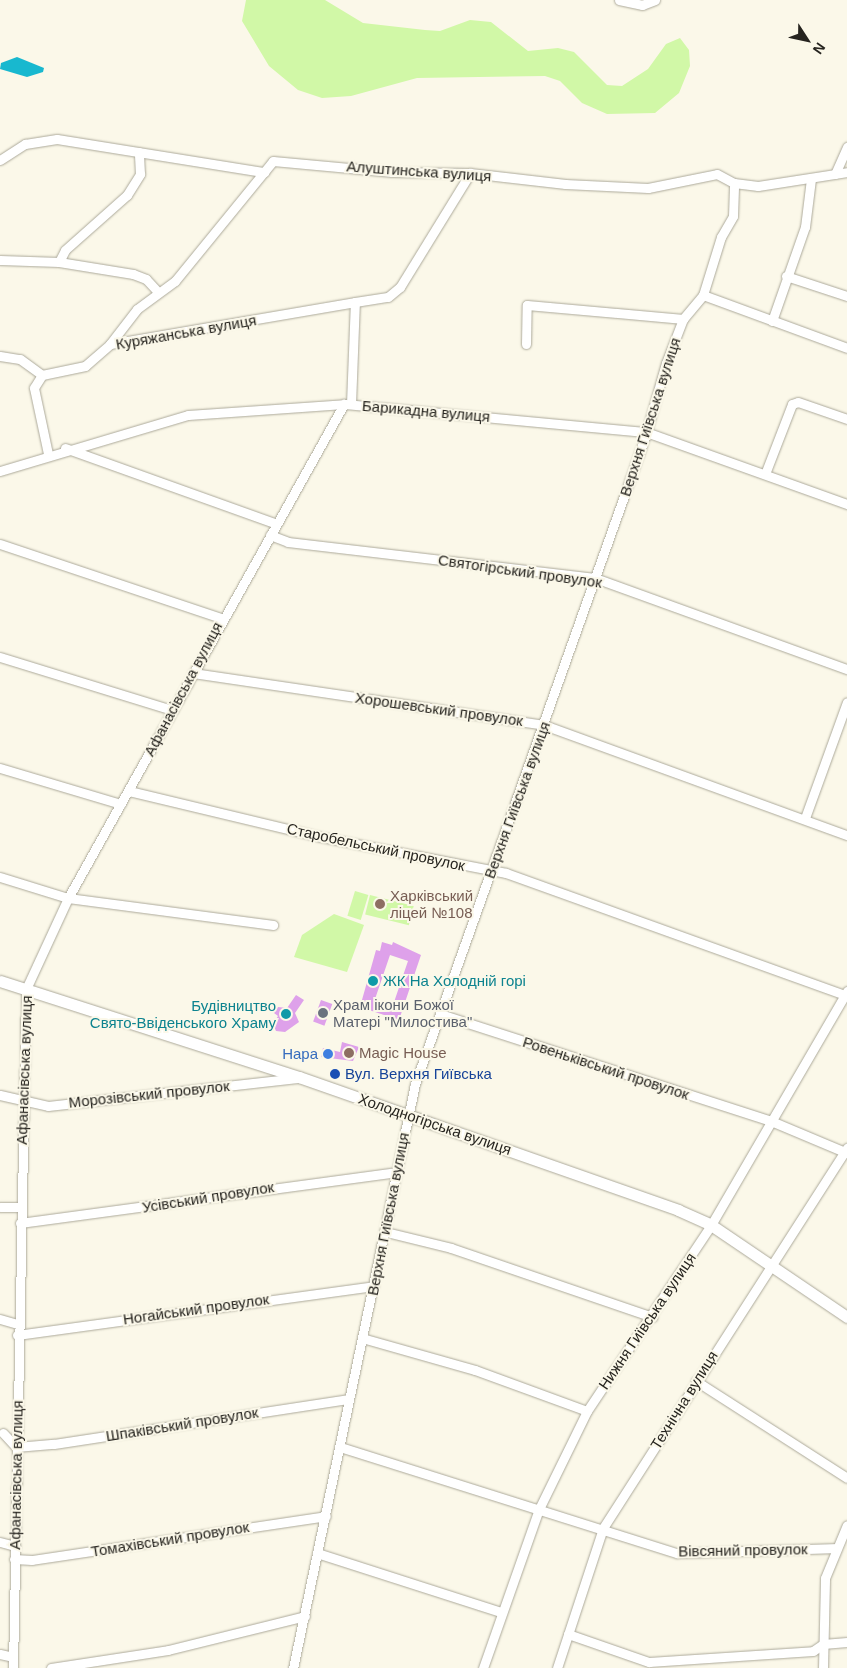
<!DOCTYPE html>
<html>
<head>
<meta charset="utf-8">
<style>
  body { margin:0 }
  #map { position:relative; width:847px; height:1668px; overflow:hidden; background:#fbf8e9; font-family:Arial,sans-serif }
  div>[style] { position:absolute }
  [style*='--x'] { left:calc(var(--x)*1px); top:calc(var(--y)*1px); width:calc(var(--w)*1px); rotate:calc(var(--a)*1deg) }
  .green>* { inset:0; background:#d1f8a7; transform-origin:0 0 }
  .water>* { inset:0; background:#18b8cf }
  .building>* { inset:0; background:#dea1ea; transform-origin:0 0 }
  .roads { filter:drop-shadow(0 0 1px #aca99a) drop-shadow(0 0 1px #aca99a) }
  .minor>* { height:9px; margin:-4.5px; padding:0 4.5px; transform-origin:4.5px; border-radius:4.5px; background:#fff }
  .major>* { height:11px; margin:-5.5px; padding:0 5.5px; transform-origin:5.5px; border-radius:5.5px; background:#fff }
  .dots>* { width:14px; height:14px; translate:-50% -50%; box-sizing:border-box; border:2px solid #fbf8e9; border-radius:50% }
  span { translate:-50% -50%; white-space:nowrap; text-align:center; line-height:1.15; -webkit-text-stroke:4px #fbf8e9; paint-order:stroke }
  .street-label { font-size:15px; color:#26241f }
  .education-label { font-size:15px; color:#785e54 }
  .left { translate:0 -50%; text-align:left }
  .culture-label { font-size:15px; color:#0d838f }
  .right { translate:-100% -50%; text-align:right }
  .worship-label { font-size:15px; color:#5b616d }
  .shop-label { font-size:15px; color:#366cbe }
  .transit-label { font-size:15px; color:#164399 }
  .north { position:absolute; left:782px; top:15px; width:50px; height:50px; -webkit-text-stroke:4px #fbf8e9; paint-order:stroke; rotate:125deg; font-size:14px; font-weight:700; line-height:20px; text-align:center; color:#26241f }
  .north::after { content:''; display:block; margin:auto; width:18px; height:22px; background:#26241f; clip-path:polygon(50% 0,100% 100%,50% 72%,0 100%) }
</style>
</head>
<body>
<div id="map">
  <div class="green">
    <i style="clip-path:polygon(246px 0,325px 0,363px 23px,425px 30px,440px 31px,470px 20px,491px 22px,528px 51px,558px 48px,574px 52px,607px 85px,622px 86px,648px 69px,666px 44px,680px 38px,689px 50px,690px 66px,679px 93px,655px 113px,607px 114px,582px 103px,560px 81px,545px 76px,417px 78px,351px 96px,322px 98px,298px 90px,269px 66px,242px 21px)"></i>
    <i style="left:355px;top:891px;width:14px;height:26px;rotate:17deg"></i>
    <i style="left:370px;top:895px;width:45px;height:20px;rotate:14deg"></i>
    <i style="clip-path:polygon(334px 914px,364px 925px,347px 972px,294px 957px,302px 935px)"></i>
  </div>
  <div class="water">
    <i style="clip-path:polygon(17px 57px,44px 68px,43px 72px,27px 77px,0 69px,1px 63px)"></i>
  </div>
  <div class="building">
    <i style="clip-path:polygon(evenodd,382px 942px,392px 945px,393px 942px,421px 955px,399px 1020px,360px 1007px,376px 950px,380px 951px,382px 942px,390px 955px,408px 961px,392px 1008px,374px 1002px,390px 955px)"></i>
    <i style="clip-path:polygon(296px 995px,304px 1000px,295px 1013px,299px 1022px,285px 1032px,276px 1031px,273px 1024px,278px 1016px,274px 1013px,278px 1007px,287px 1008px)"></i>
    <i style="left:321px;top:1000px;width:12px;height:23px;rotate:20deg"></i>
    <i style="clip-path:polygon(342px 1042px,359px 1047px,353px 1061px,321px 1057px,323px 1048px,340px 1052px)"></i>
  </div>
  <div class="roads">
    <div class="minor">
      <i style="--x:619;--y:0;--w:24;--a:12"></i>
      <i style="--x:642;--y:5;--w:14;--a:-21"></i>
      <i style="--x:0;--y:160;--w:30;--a:-33"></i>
      <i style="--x:25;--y:144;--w:32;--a:-9"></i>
      <i style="--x:57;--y:139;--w:210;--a:9.1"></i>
      <i style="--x:264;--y:172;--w:14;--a:-51"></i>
      <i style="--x:273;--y:161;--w:120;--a:5.3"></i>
      <i style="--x:392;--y:172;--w:78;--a:0.7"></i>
      <i style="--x:470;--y:173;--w:96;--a:6.6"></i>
      <i style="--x:565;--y:184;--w:83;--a:2.8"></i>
      <i style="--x:648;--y:188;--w:70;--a:-11.5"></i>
      <i style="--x:717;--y:174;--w:19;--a:28"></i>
      <i style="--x:734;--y:183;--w:24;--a:7"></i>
      <i style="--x:758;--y:186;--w:90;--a:-8.9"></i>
      <i style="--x:835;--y:174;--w:30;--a:-66"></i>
      <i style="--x:0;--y:260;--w:59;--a:1.9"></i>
      <i style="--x:59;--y:262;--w:75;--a:9.2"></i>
      <i style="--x:133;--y:274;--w:14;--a:21"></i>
      <i style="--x:146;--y:279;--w:16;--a:47"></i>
      <i style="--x:59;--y:262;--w:13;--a:-63"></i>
      <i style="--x:65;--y:250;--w:83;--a:-41.6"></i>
      <i style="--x:127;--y:195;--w:25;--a:-58"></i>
      <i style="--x:140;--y:174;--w:22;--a:-93"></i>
      <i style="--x:786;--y:276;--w:64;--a:18.2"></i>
      <i style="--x:703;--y:295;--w:153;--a:20.2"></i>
      <i style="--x:772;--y:321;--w:100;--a:-70.7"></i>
      <i style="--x:805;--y:227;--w:48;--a:-82.9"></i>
      <i style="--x:110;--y:344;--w:44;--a:-52.4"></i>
      <i style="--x:137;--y:309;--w:47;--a:-36.4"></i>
      <i style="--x:175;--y:281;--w:141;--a:-50.8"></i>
      <i style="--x:526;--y:344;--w:39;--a:-89"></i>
      <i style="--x:527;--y:305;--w:157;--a:5.1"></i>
      <i style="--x:0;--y:356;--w:20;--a:9"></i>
      <i style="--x:20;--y:359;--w:27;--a:36"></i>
      <i style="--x:42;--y:375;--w:44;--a:-11.8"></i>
      <i style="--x:85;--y:366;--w:33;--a:-41"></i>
      <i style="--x:110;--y:344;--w:249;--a:-9.7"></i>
      <i style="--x:42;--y:375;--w:15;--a:122"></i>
      <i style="--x:34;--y:388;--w:67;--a:78"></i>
      <i style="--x:351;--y:404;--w:102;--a:-87.8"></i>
      <i style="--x:355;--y:302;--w:33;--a:-9"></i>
      <i style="--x:388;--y:297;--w:16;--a:-40"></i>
      <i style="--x:400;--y:287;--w:134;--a:-58.4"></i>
      <i style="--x:65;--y:448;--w:223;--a:19.7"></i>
      <i style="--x:0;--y:471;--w:196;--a:-16.6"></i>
      <i style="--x:188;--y:415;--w:156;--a:-4"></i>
      <i style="--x:344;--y:404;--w:303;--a:5.3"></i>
      <i style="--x:646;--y:432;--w:214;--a:19.7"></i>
      <i style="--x:765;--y:474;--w:75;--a:-68.9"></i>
      <i style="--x:792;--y:404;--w:6;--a:-18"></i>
      <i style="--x:798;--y:402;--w:52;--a:19.1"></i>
      <i style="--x:270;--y:535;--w:19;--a:21"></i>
      <i style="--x:288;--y:542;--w:309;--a:6.7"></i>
      <i style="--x:595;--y:578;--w:268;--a:19.9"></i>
      <i style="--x:0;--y:544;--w:233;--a:18.5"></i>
      <i style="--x:0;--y:657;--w:180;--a:17.1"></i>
      <i style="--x:193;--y:673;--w:355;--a:8.4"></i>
      <i style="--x:544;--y:725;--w:322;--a:20"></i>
      <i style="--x:0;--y:768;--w:126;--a:16.6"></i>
      <i style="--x:129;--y:791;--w:197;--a:13.5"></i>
      <i style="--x:321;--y:837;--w:188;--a:11"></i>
      <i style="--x:506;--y:873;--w:359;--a:19.8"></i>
      <i style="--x:805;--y:818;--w:123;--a:-70.1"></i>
      <i style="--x:0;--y:877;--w:71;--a:17.2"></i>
      <i style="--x:68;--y:898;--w:207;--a:7.5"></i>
      <i style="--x:440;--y:1014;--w:348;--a:17.9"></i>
      <i style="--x:771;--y:1121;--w:82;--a:22.8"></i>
      <i style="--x:0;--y:1095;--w:49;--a:12.9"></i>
      <i style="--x:48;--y:1106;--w:251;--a:-6.4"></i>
      <i style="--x:0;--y:1207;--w:20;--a:0"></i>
      <i style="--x:20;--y:1223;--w:379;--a:-7.7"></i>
      <i style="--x:386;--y:1232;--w:67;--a:13.8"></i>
      <i style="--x:451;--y:1248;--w:213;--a:18.9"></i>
      <i style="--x:0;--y:1319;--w:18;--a:16"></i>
      <i style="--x:17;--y:1335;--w:360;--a:-7.8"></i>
      <i style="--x:362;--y:1338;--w:117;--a:15.8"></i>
      <i style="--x:475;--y:1370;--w:119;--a:20.1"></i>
      <i style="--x:696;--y:1381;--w:179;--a:32.7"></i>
      <i style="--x:3;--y:1433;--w:19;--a:47"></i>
      <i style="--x:16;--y:1447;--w:38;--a:-5"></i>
      <i style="--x:54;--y:1444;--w:297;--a:-8.7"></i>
      <i style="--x:340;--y:1447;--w:353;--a:17.5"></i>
      <i style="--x:677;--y:1553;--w:157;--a:-1.8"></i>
      <i style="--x:0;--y:1542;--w:16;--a:15"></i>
      <i style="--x:317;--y:1553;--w:193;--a:17.8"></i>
      <i style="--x:14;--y:1559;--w:18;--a:3"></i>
      <i style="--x:32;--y:1560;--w:297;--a:-8.5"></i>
      <i style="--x:568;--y:1634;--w:86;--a:19.1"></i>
      <i style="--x:649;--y:1662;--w:164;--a:-3.8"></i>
      <i style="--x:813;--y:1651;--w:12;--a:-35"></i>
      <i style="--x:823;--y:1644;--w:24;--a:-5"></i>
      <i style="--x:0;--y:1654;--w:13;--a:13"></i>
      <i style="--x:13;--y:1668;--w:679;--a:-88.9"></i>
      <i style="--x:26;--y:989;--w:100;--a:-65.2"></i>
      <i style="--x:68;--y:898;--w:566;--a:-60.81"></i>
      <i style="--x:51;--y:1668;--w:118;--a:-8.7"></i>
      <i style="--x:168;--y:1650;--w:141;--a:-13.9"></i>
      <i style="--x:293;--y:1668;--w:597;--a:-78.2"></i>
      <i style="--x:415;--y:1084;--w:687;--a:-70.43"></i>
      <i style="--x:645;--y:437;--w:77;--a:-74.2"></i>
      <i style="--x:666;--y:363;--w:47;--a:-68.9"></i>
      <i style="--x:683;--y:319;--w:31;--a:-50"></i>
      <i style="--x:703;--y:295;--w:61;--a:-72.8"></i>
      <i style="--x:721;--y:237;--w:24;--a:-60"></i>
      <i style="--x:733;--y:216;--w:33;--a:-88"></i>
      <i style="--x:483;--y:1668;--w:169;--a:-70.6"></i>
      <i style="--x:539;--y:1509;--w:109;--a:-63.9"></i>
      <i style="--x:587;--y:1411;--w:224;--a:-56.3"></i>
      <i style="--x:711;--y:1225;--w:271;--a:-59.8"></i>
      <i style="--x:557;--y:1668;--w:147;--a:-71.8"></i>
      <i style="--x:603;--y:1528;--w:452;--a:-57.3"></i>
      <i style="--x:823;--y:1668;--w:90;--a:-88.7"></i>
      <i style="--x:825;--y:1578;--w:57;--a:-67.5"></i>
    </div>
    <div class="major">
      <i style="--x:0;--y:981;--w:314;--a:17.8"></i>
      <i style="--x:299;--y:1077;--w:402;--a:19.3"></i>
      <i style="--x:678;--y:1210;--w:36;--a:24"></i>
      <i style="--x:711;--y:1225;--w:164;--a:34.1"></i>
    </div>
  </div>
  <div class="dots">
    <i style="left:380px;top:904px;background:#8d6e63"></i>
    <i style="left:373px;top:981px;background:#0f9aa8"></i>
    <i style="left:323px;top:1013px;background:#6b7280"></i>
    <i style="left:286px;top:1014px;background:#0f9aa8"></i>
    <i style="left:349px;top:1053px;background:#8d6e63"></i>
    <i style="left:328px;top:1054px;background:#3f7fe0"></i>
    <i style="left:335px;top:1074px;background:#1a4fb4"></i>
  </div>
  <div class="street-label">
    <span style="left:419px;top:171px;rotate:4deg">Алуштинська вулиця</span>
    <span style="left:186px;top:332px;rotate:-10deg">Куряжанська вулиця</span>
    <span style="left:426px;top:411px;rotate:5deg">Барикадна вулиця</span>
    <span style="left:650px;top:417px;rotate:-72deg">Верхня Гиївська вулиця</span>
    <span style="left:520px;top:571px;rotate:8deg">Святогірський провулок</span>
    <span style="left:183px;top:689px;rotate:-62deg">Афанасівська вулиця</span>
    <span style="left:439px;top:709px;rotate:8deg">Хорошевський провулок</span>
    <span style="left:517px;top:800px;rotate:-70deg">Верхня Гиївська вулиця</span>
    <span style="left:376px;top:847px;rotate:12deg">Старобельський провулок</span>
    <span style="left:606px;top:1068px;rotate:18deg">Ровеньківський провулок</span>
    <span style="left:24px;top:1070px;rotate:-88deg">Афанасівська вулиця</span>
    <span style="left:149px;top:1094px;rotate:-6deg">Морозівський провулок</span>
    <span style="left:435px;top:1124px;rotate:19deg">Холодногірська вулиця</span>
    <span style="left:208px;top:1197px;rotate:-9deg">Усівський провулок</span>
    <span style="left:388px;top:1214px;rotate:-79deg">Верхня Гиївська вулиця</span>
    <span style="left:196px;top:1309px;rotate:-8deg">Ногайський провулок</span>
    <span style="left:647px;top:1321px;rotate:-56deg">Нижня Гиївська вулиця</span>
    <span style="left:684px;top:1400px;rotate:-58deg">Технічна вулиця</span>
    <span style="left:182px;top:1424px;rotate:-9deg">Шпаківський провулок</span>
    <span style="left:16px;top:1475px;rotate:-89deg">Афанасівська вулиця</span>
    <span style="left:170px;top:1539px;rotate:-9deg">Томахівський провулок</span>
    <span style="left:743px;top:1550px;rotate:-1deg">Вівсяний провулок</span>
  </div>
  <div class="education-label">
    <span class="left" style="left:390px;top:904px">Харківський<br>ліцей №108</span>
    <span class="left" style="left:359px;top:1053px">Magic House</span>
  </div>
  <div class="culture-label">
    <span class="left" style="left:383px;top:981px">ЖК На Холодній горі</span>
    <span class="right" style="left:276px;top:1014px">Будівництво<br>Свято-Ввіденського Храму</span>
  </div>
  <div class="worship-label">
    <span class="left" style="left:333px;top:1013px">Храм ікони Божої<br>Матері "Милостива"</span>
  </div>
  <div class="shop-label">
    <span class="right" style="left:318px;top:1054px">Нара</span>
  </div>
  <div class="transit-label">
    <span class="left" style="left:345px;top:1074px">Вул. Верхня Гиївська</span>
  </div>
  <div class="north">N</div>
</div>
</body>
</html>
